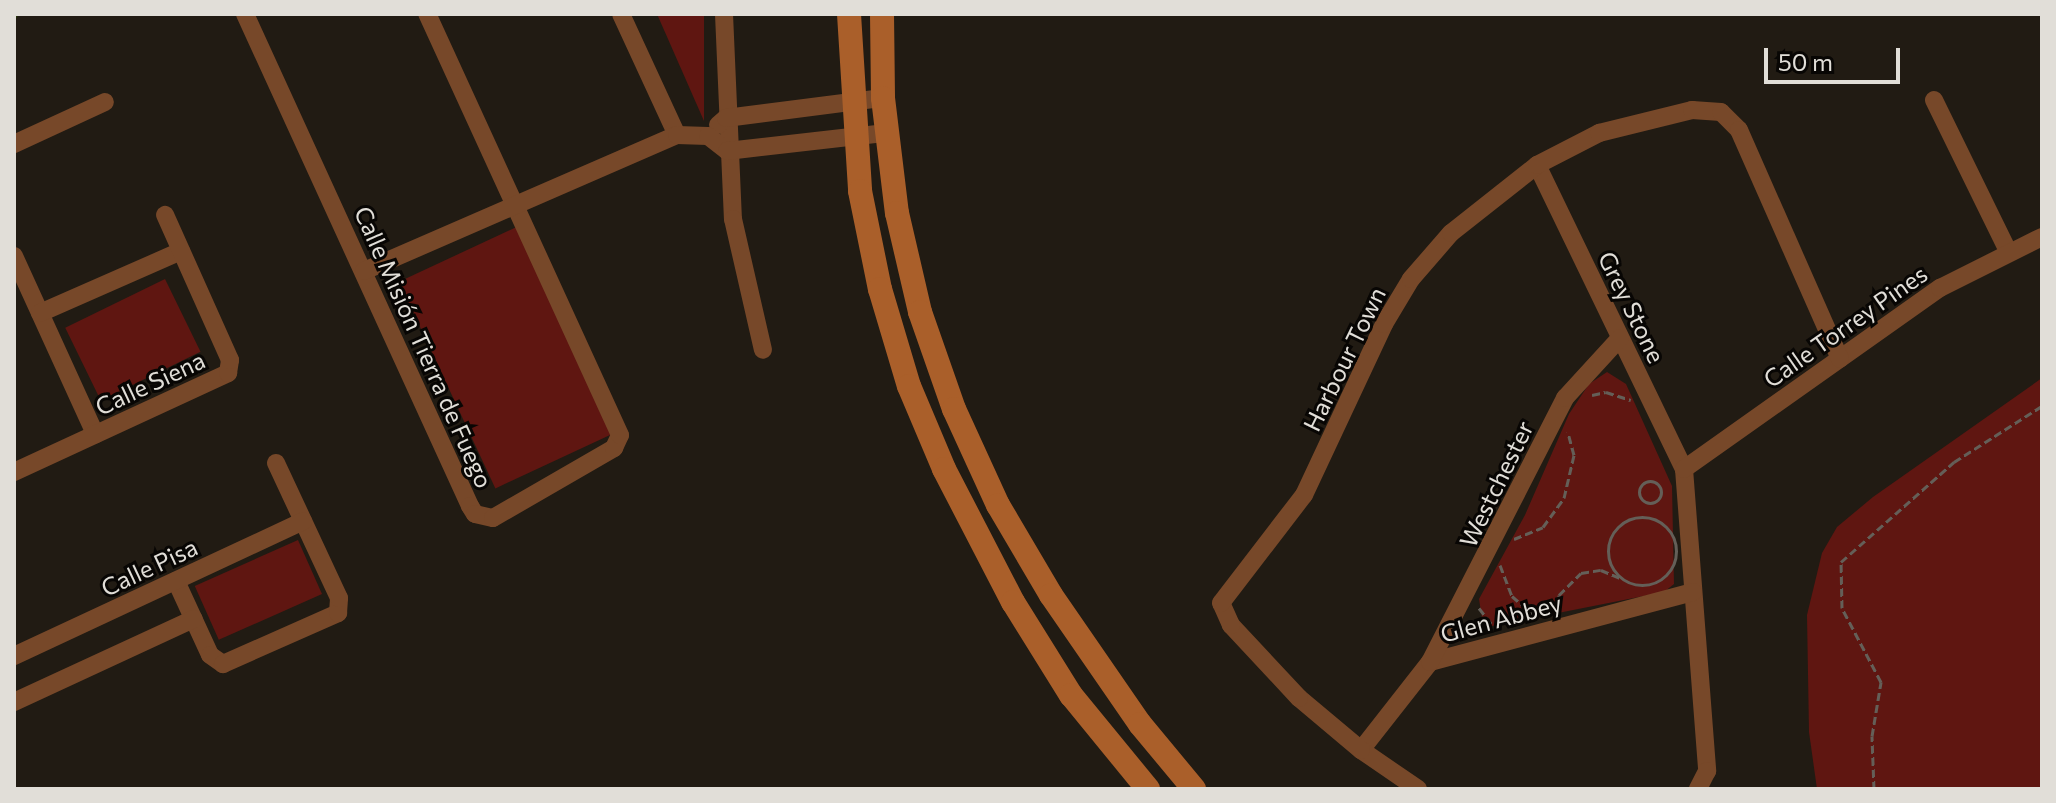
<!DOCTYPE html>
<html>
<head>
<meta charset="utf-8">
<style>
  body { margin:0 }
  #map { position:relative; width:2056px; height:803px; overflow:hidden; background:#211b13; font-family:Commissioner,sans-serif }
  div>[style] { position:absolute }
  [style*='--x'] { left:calc(var(--x)*1px); top:calc(var(--y)*1px); width:calc(var(--w)*1px); rotate:calc(var(--a)*1deg) }
  .green>* { inset:0; background:#5f1611; transform-origin:0 0 }
  .stream>* { height:5px; margin:-2.5px; padding:0 2.5px; transform-origin:2.5px; border-radius:2.5px; background:#28370b }
  .path>* { height:3px; margin-top:-1.5px; transform-origin:0; background:repeating-linear-gradient(90deg,#645f58 0 8px,transparent 0 12px) }
  .path>.ring { margin:-1.5px; padding:0; box-sizing:content-box; background:none; border:3px solid #645f58; border-radius:50% }
  .street>* { height:18px; margin:-9px; padding:0 9px; transform-origin:9px; border-radius:9px; background:#774829 }
  .secondary>* { height:24px; margin:-12px; padding:0 12px; transform-origin:12px; border-radius:12px; background:#aa5f2a }
  span { translate:-50% -50%; white-space:nowrap; text-align:center; line-height:1.15; -webkit-text-stroke:6px #080604; paint-order:stroke }
  .street-label { font-size:24px; color:#e1ded8 }
  .frame { position:absolute; inset:0; border:16px solid #e1ded8; pointer-events:none }
  .scale { position:absolute; left:1764px; top:48px; width:136px; height:36px; box-sizing:border-box; border:4px solid #e1ded8; border-top:0; padding-left:10px; font-size:24px; line-height:28px; white-space:nowrap; color:#e1ded8; -webkit-text-stroke:6px #080604; paint-order:stroke }
</style>
</head>
<body>
<div id="map">
  <div class="green">
    <i style="clip-path:polygon(657px 14px,704px 14px,704px 121px)"></i>
    <i style="left:525px;top:223px;width:228px;height:139px;rotate:65deg"></i>
    <i style="left:165px;top:279px;width:81px;height:111px;rotate:64deg"></i>
    <i style="clip-path:polygon(1607px 372px,1626px 384px,1672px 486px,1674px 584px,1664px 592px,1492px 626px,1482px 618px,1479px 599px,1525px 515px,1569px 414px,1589px 384px)"></i>
    <i style="clip-path:polygon(2042px 378px,2042px 789px,1817px 789px,1809px 732px,1807px 615px,1822px 553px,1837px 527px,1873px 497px)"></i>
    <i style="left:298px;top:540px;width:59px;height:113px;rotate:66deg"></i>
  </div>
  <div class="stream">
    <i style="--x:14;--y:16;--w:2;--a:-63"></i>
  </div>
  <div class="path">
    <i style="--x:1592;--y:395;--w:14;--a:-12"></i>
    <i style="--x:1606;--y:392;--w:26;--a:18"></i>
    <i class="ring" style="left:1639px;top:481px;width:19px;height:19px"></i>
    <i class="ring" style="left:1608px;top:517px;width:65px;height:65px"></i>
    <i style="--x:1514;--y:539;--w:31;--a:-22"></i>
    <i style="--x:1543;--y:527;--w:36;--a:-54"></i>
    <i style="--x:1564;--y:498;--w:44;--a:-76.9"></i>
    <i style="--x:1574;--y:455;--w:24;--a:-105"></i>
    <i style="--x:1500;--y:565;--w:33;--a:69"></i>
    <i style="--x:1512;--y:596;--w:30;--a:41"></i>
    <i style="--x:1479;--y:608;--w:23;--a:52"></i>
    <i style="--x:1559;--y:611;--w:16;--a:-90"></i>
    <i style="--x:1559;--y:595;--w:31;--a:-45"></i>
    <i style="--x:1581;--y:573;--w:20;--a:-9"></i>
    <i style="--x:1601;--y:570;--w:21;--a:23"></i>
    <i style="--x:1874;--y:789;--w:53;--a:-92.2"></i>
    <i style="--x:1872;--y:736;--w:55;--a:-80.5"></i>
    <i style="--x:1881;--y:682;--w:84;--a:-117.8"></i>
    <i style="--x:1842;--y:608;--w:46;--a:-91.2"></i>
    <i style="--x:1841;--y:562;--w:151;--a:-41.5"></i>
    <i style="--x:1954;--y:462;--w:104;--a:-32.5"></i>
  </div>
  <div class="street">
    <i style="--x:245;--y:14;--w:541;--a:65.42"></i>
    <i style="--x:470;--y:506;--w:9;--a:58"></i>
    <i style="--x:475;--y:514;--w:18;--a:13"></i>
    <i style="--x:493;--y:518;--w:140;--a:-30"></i>
    <i style="--x:614;--y:448;--w:14;--a:-65"></i>
    <i style="--x:620;--y:435;--w:463;--a:-114.6"></i>
    <i style="--x:621;--y:14;--w:133;--a:65.2"></i>
    <i style="--x:724;--y:14;--w:205;--a:87.5"></i>
    <i style="--x:733;--y:219;--w:134;--a:77.1"></i>
    <i style="--x:1934;--y:100;--w:168;--a:63.9"></i>
    <i style="--x:718;--y:125;--w:11;--a:-41"></i>
    <i style="--x:726;--y:118;--w:158;--a:-7.3"></i>
    <i style="--x:14;--y:144;--w:100;--a:-24.8"></i>
    <i style="--x:1537;--y:165;--w:338;--a:64.2"></i>
    <i style="--x:1684;--y:469;--w:303;--a:85.6"></i>
    <i style="--x:1707;--y:771;--w:20;--a:117"></i>
    <i style="--x:14;--y:256;--w:196;--a:65.5"></i>
    <i style="--x:364;--y:271;--w:341;--a:-23.5"></i>
    <i style="--x:677;--y:135;--w:31;--a:2"></i>
    <i style="--x:708;--y:136;--w:24;--a:38"></i>
    <i style="--x:727;--y:151;--w:160;--a:-6.5"></i>
    <i style="--x:40;--y:313;--w:154;--a:-23.7"></i>
    <i style="--x:1684;--y:469;--w:314;--a:-35.3"></i>
    <i style="--x:1940;--y:288;--w:114;--a:-26.6"></i>
    <i style="--x:14;--y:472;--w:236;--a:-24.8"></i>
    <i style="--x:228;--y:373;--w:13;--a:-81"></i>
    <i style="--x:230;--y:360;--w:159;--a:-114.1"></i>
    <i style="--x:176;--y:581;--w:81;--a:65.3"></i>
    <i style="--x:210;--y:655;--w:16;--a:35"></i>
    <i style="--x:223;--y:664;--w:126;--a:-23.9"></i>
    <i style="--x:338;--y:613;--w:15;--a:-86"></i>
    <i style="--x:339;--y:598;--w:149;--a:-115"></i>
    <i style="--x:14;--y:656;--w:319;--a:-25"></i>
    <i style="--x:1430;--y:662;--w:272;--a:-14.9"></i>
    <i style="--x:14;--y:702;--w:198;--a:-24.8"></i>
    <i style="--x:1361;--y:750;--w:112;--a:-51.9"></i>
    <i style="--x:1430;--y:662;--w:297;--a:-62.9"></i>
    <i style="--x:1565;--y:398;--w:81;--a:-47.5"></i>
    <i style="--x:1418;--y:789;--w:69;--a:-145.6"></i>
    <i style="--x:1361;--y:750;--w:81;--a:-140"></i>
    <i style="--x:1299;--y:698;--w:100;--a:-133"></i>
    <i style="--x:1231;--y:625;--w:24;--a:-114"></i>
    <i style="--x:1221;--y:603;--w:136;--a:-52.5"></i>
    <i style="--x:1304;--y:495;--w:189;--a:-64.9"></i>
    <i style="--x:1384;--y:324;--w:52;--a:-59"></i>
    <i style="--x:1411;--y:279;--w:61;--a:-49"></i>
    <i style="--x:1451;--y:233;--w:110;--a:-38.3"></i>
    <i style="--x:1537;--y:165;--w:70;--a:-27.3"></i>
    <i style="--x:1599;--y:133;--w:96;--a:-13.9"></i>
    <i style="--x:1692;--y:110;--w:29;--a:4"></i>
    <i style="--x:1721;--y:112;--w:25;--a:45"></i>
    <i style="--x:1739;--y:130;--w:250;--a:66.2"></i>
  </div>
  <div class="secondary">
    <i style="--x:849;--y:14;--w:177;--a:86.4"></i>
    <i style="--x:860;--y:191;--w:100;--a:78.5"></i>
    <i style="--x:880;--y:289;--w:101;--a:73.4"></i>
    <i style="--x:909;--y:386;--w:90;--a:67.1"></i>
    <i style="--x:944;--y:469;--w:150;--a:62.6"></i>
    <i style="--x:1013;--y:602;--w:110;--a:58.1"></i>
    <i style="--x:1071;--y:695;--w:122;--a:50.7"></i>
    <i style="--x:882;--y:14;--w:84;--a:89.3"></i>
    <i style="--x:883;--y:98;--w:116;--a:83.1"></i>
    <i style="--x:897;--y:213;--w:102;--a:76.9"></i>
    <i style="--x:920;--y:312;--w:103;--a:70.7"></i>
    <i style="--x:954;--y:409;--w:106;--a:65.4"></i>
    <i style="--x:998;--y:505;--w:104;--a:59.5"></i>
    <i style="--x:1051;--y:595;--w:157;--a:55.4"></i>
    <i style="--x:1140;--y:724;--w:85;--a:50.3"></i>
  </div>
  <div class="street-label">
    <span style="left:1632px;top:307px;rotate:64deg">Grey Stone</span>
    <span style="left:1845px;top:326px;rotate:-35deg">Calle Torrey Pines</span>
    <span style="left:424px;top:347px;rotate:66deg">Calle Misión Tierra de Fuego</span>
    <span style="left:1344px;top:359px;rotate:-64deg">Harbour Town</span>
    <span style="left:150px;top:383px;rotate:-25deg">Calle Siena</span>
    <span style="left:1496px;top:484px;rotate:-64deg">Westchester</span>
    <span style="left:149px;top:567px;rotate:-25deg">Calle Pisa</span>
    <span style="left:1501px;top:618px;rotate:-15deg">Glen Abbey</span>
  </div>
  <div class="frame"></div>
  <div class="scale">50 m</div>
</div>
</body>
</html>
